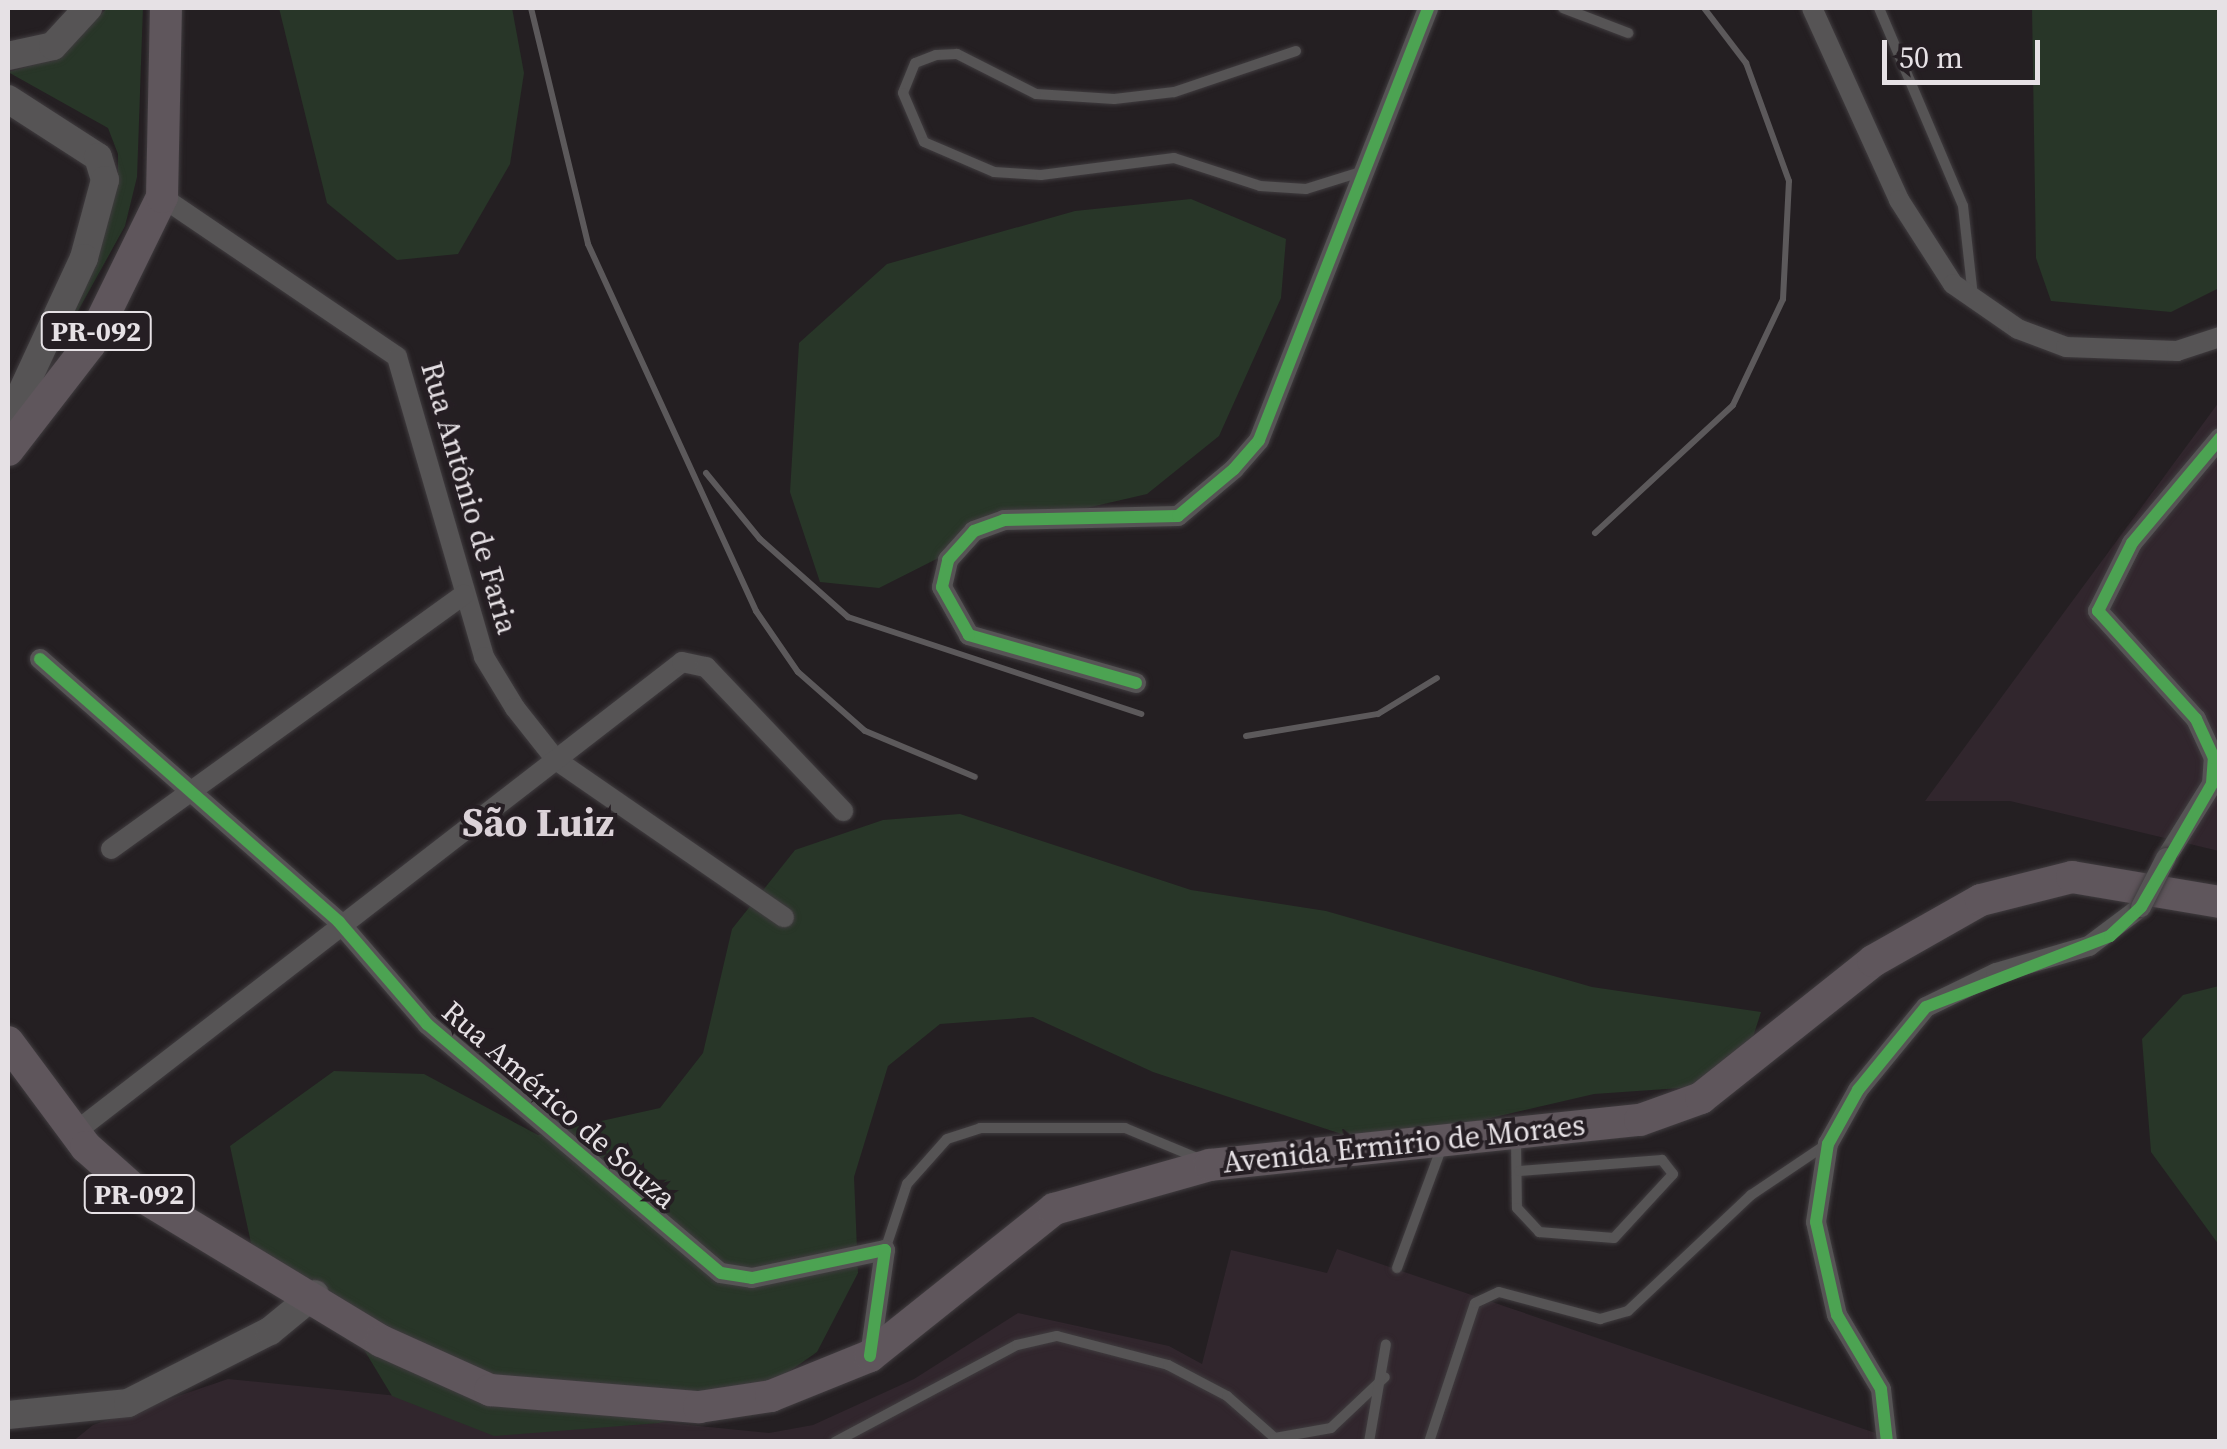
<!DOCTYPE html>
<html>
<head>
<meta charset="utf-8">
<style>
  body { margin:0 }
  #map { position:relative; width:2227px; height:1449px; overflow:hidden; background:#241f22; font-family:"Source Serif 4",serif }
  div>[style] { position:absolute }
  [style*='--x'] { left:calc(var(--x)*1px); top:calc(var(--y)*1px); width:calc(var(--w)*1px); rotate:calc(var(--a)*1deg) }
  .built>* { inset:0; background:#31262d }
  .green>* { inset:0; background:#283628 }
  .roads { filter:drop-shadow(0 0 2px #403c3f) drop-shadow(0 0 2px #403c3f) }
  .lane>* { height:10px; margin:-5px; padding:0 5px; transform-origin:5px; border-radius:5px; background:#565455 }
  .street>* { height:20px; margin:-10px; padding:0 10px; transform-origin:10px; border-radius:10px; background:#565455 }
  .secondary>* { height:28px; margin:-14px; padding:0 14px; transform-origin:14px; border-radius:14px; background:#565455 }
  .primary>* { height:32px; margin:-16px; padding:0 16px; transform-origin:16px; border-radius:16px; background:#5f565c }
  .rail>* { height:6px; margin:-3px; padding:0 3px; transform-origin:3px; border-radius:3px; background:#5c595b }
  .bridges { filter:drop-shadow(0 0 2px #403c3f) drop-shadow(0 0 2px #403c3f) }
  .street-bridge>* { height:20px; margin:-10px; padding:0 10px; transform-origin:10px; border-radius:10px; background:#565455 }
  .cycleway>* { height:12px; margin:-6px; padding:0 6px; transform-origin:6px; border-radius:6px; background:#4ca352 }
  span { translate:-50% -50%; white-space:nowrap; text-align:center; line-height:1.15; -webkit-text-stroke:8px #251e23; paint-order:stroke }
  .shield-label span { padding:2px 8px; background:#251e23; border:2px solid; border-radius:8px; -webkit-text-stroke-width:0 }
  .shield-label { font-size:28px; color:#e6e1e5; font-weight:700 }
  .street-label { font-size:30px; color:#e6e1e5 }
  .district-label { font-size:40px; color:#dbd2d8; font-weight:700 }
  .frame { position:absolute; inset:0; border:10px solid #e6e1e5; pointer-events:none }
  .scale { position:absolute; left:1882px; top:40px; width:158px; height:45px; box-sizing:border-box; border:5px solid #e6e1e5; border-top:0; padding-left:12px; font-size:30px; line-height:35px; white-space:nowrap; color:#e6e1e5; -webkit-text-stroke:8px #251e23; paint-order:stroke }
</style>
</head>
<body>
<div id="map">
  <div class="built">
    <i style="clip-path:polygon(2219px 402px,2219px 851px,2010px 801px,1925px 801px)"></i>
    <i style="clip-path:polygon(1337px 1249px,1899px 1441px,72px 1442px,93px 1425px,228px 1379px,769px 1433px,813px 1425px,914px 1379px,1018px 1313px,1169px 1346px,1202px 1364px,1231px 1250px,1327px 1273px)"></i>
  </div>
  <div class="green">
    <i style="clip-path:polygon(107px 8px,143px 8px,137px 177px,125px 226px,27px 403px,118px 183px,118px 154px,108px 128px,8px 72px,58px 58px)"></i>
    <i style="clip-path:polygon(279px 8px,512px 8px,524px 73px,510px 164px,458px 254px,397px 260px,327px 203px)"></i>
    <i style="clip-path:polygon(2032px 8px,2219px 8px,2219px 288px,2171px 312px,2051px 301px,2036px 258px)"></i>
    <i style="clip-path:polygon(1191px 199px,1286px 239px,1281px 298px,1219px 436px,1147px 494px,996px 529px,879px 588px,820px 582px,790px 492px,799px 343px,887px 264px,1075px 211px)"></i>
    <i style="clip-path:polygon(960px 814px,1191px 890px,1326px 911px,1592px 987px,1761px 1012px,1738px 1084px,1594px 1094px,1375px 1145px,1153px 1072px,1033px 1017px,940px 1024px,888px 1066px,854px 1177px,858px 1273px,817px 1352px,757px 1394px,659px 1423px,494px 1436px,392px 1396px,343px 1315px,251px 1243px,230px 1146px,334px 1071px,424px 1074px,538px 1135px,660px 1108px,703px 1053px,732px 929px,795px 850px,883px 820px)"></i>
    <i style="clip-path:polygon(2219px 986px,2220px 986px,2219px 1245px,2151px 1152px,2142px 1039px,2183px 995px)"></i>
  </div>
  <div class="roads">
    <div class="lane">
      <i style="--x:1563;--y:8;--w:70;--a:21"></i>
      <i style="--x:1879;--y:8;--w:215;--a:67"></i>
      <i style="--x:1963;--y:206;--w:92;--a:83.7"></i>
      <i style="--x:1296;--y:51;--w:129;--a:161.4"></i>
      <i style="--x:1174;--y:92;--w:60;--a:173.3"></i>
      <i style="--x:1114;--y:99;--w:78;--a:-176.3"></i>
      <i style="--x:1036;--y:94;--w:89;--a:-153.1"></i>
      <i style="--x:957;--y:54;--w:21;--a:177"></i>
      <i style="--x:936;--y:55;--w:22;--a:159"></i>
      <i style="--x:915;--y:63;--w:32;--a:112"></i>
      <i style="--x:903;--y:93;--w:53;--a:66.8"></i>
      <i style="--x:924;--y:142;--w:76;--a:23.2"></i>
      <i style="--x:994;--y:172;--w:47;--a:3.7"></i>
      <i style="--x:1041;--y:175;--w:134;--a:-7.3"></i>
      <i style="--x:1174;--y:158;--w:90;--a:18"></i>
      <i style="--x:1260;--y:186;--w:46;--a:3.7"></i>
      <i style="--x:1306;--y:189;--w:53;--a:-17.4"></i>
      <i style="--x:1516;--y:1140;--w:68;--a:89.2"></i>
      <i style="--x:1517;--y:1208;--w:33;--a:47"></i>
      <i style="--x:1539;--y:1232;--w:75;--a:4.6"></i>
      <i style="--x:1614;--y:1238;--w:87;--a:-47.3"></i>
      <i style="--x:1673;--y:1174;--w:18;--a:-128"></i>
      <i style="--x:1662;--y:1160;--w:143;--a:175.6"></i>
      <i style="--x:885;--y:1250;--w:70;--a:-71.6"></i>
      <i style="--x:907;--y:1184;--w:60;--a:-48.4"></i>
      <i style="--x:947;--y:1139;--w:35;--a:-18"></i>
      <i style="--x:980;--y:1128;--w:145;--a:0"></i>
      <i style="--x:1125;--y:1128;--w:81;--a:22.5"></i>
      <i style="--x:1397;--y:1268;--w:127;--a:-69.7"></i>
      <i style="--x:835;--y:1442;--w:206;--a:-28.1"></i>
      <i style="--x:1017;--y:1345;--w:41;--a:-12.7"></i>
      <i style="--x:1057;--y:1336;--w:115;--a:14.6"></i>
      <i style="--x:1168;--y:1365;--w:67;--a:27.7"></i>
      <i style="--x:1227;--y:1396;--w:64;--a:41.2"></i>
      <i style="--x:1275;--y:1438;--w:57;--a:-10.1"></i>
      <i style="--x:1331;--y:1428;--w:74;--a:-43.4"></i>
      <i style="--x:1369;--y:1442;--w:99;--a:-80.2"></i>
      <i style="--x:1429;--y:1442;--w:146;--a:-71.7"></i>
      <i style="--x:1475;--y:1303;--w:26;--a:-25"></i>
      <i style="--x:1499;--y:1292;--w:105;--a:15"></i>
      <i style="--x:1600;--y:1319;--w:29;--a:-16"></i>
      <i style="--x:1628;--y:1311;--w:169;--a:-43.3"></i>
      <i style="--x:1751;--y:1195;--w:92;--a:-33.9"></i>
    </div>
    <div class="street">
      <i style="--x:1812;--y:8;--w:211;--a:65.6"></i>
      <i style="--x:1899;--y:200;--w:100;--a:57.3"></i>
      <i style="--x:1953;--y:284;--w:79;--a:34.7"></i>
      <i style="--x:2018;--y:329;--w:51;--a:20.6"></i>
      <i style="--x:2066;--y:347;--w:111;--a:2.1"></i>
      <i style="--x:2177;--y:351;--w:45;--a:-18"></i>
      <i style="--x:162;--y:197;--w:284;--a:34.2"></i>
      <i style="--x:397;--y:357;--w:312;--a:73.8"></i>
      <i style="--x:484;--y:657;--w:60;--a:58.7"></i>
      <i style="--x:515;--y:708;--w:66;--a:51.7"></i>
      <i style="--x:556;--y:760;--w:277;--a:34.6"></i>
      <i style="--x:40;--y:659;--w:398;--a:41.3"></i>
      <i style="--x:339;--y:922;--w:135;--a:49.2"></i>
      <i style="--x:427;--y:1024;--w:385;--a:40.3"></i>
      <i style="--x:721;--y:1273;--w:31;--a:9"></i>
      <i style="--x:752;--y:1278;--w:136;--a:-11.9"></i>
      <i style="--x:885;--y:1250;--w:107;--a:98.1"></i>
      <i style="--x:1136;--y:683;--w:174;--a:-164"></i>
      <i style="--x:969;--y:635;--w:55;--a:-119.4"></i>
      <i style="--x:942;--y:587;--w:28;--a:-77"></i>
      <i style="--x:948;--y:560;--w:39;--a:-48"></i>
      <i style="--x:974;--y:531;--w:32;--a:-20"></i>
      <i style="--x:1004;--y:520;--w:174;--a:-1.3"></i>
      <i style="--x:1178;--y:516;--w:73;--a:-40"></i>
      <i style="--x:1234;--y:469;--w:38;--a:-49"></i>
      <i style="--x:1259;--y:440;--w:464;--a:-68.6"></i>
      <i style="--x:111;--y:849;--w:435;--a:-35.8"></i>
      <i style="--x:2166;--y:858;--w:87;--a:-58.1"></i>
      <i style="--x:2212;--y:784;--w:26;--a:-86"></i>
      <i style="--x:2214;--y:758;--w:43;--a:-114.8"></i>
      <i style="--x:2196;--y:719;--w:146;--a:-132.2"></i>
      <i style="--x:2098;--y:611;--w:76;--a:-63.4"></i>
      <i style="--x:2132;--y:543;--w:137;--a:-50"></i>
      <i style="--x:74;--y:1133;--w:769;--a:-37.76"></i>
      <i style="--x:682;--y:662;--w:25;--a:12"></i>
      <i style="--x:706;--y:667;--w:199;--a:46.4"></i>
      <i style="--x:1887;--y:1442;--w:53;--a:-96.5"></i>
      <i style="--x:1881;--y:1389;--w:86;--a:-120.7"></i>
      <i style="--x:1837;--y:1315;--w:95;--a:-102.7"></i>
      <i style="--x:1816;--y:1222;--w:79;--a:-81.3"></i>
      <i style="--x:1828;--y:1144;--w:62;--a:-60.9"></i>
      <i style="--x:1858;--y:1090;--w:107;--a:-50.7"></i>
      <i style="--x:1926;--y:1007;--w:78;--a:-25.9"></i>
      <i style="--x:1996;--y:973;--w:97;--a:-16.2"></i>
      <i style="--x:2089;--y:946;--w:65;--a:-36.9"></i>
    </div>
    <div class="secondary">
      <i style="--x:8;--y:56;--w:46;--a:-12.5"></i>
      <i style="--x:53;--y:46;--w:52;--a:-47.4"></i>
      <i style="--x:8;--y:99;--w:107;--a:32.8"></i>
      <i style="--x:98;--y:157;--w:24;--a:73"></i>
      <i style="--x:105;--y:180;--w:81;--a:105.1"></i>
      <i style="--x:84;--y:258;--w:181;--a:114.9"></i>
      <i style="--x:8;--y:1415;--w:121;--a:-5.7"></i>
      <i style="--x:128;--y:1403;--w:159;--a:-26.9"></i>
      <i style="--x:270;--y:1331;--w:58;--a:-39.4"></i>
    </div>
    <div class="primary">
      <i style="--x:8;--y:450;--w:134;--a:-52.3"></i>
      <i style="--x:90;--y:344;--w:164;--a:-63.9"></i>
      <i style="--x:162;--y:197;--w:189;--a:-88.8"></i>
      <i style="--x:8;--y:1042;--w:131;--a:53.4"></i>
      <i style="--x:86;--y:1147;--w:72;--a:41.6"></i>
      <i style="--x:140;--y:1195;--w:282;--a:31.2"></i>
      <i style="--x:381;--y:1341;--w:120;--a:24.2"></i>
      <i style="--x:490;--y:1390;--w:210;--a:4.7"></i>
      <i style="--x:699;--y:1407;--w:73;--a:-8.7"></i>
      <i style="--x:771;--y:1396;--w:107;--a:-22"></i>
      <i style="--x:870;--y:1356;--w:236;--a:-38.6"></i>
      <i style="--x:1054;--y:1209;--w:162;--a:-15.8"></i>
      <i style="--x:1210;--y:1165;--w:432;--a:-6"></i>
      <i style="--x:1640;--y:1120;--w:65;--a:-19.8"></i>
      <i style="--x:1701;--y:1098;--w:220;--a:-38.5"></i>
      <i style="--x:1873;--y:961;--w:124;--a:-29.5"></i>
      <i style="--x:1981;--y:900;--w:94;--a:-14.2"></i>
      <i style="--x:2072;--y:877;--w:150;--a:9.6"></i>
    </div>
  </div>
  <div class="rail">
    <i style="--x:531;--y:8;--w:243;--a:76.4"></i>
    <i style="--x:588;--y:244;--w:404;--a:65.4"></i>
    <i style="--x:756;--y:611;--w:74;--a:55.5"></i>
    <i style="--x:798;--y:672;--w:89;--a:41.4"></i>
    <i style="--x:865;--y:731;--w:119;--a:22.7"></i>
    <i style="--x:706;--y:473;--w:85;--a:50.7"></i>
    <i style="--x:760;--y:539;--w:118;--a:41.6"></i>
    <i style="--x:848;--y:617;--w:309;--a:18.3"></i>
    <i style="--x:1595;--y:533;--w:188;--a:-42.8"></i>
    <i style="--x:1733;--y:405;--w:117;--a:-64.7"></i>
    <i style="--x:1783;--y:299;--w:118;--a:-87.1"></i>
    <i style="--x:1789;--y:181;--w:126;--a:-110"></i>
    <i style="--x:1746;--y:63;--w:69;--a:-127.4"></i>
    <i style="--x:1246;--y:736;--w:134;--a:-9.5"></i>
    <i style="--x:1378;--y:714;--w:69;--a:-31.4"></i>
  </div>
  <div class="bridges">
    <div class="street-bridge">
      <i style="--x:2141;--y:907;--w:55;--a:-63"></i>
    </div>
  </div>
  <div class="cycleway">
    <i style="--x:40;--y:659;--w:398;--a:41.3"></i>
    <i style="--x:339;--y:922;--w:135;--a:49.2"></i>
    <i style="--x:427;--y:1024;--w:385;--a:40.3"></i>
    <i style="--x:721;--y:1273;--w:31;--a:9"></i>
    <i style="--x:752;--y:1278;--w:136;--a:-11.9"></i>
    <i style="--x:885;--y:1250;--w:107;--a:98.1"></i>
    <i style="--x:1136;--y:683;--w:174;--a:-164"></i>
    <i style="--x:969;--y:635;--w:55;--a:-119.4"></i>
    <i style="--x:942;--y:587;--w:28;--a:-77"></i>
    <i style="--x:948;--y:560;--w:39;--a:-48"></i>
    <i style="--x:974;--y:531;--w:32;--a:-20"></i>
    <i style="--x:1004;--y:520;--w:174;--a:-1.3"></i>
    <i style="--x:1178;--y:516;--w:73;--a:-40"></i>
    <i style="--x:1234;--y:469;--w:38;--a:-49"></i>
    <i style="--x:1259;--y:440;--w:464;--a:-68.6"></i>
    <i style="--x:1887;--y:1442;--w:53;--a:-96.5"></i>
    <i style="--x:1881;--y:1389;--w:86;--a:-120.7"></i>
    <i style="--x:1837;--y:1315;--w:95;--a:-102.7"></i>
    <i style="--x:1816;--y:1222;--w:79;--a:-81.3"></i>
    <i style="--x:1828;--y:1144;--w:62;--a:-60.9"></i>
    <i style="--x:1858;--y:1090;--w:107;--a:-50.7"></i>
    <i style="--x:1926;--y:1007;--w:197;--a:-21.1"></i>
    <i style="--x:2110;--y:936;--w:42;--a:-43.1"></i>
    <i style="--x:2141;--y:907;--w:142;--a:-60"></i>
    <i style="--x:2212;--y:784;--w:26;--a:-86"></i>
    <i style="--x:2214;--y:758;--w:43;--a:-114.8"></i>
    <i style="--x:2196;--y:719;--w:146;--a:-132.2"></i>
    <i style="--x:2098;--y:611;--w:76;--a:-63.4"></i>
    <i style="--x:2132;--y:543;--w:137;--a:-50"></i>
  </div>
  <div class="shield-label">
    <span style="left:96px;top:331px">PR-092</span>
    <span style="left:139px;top:1194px">PR-092</span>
  </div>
  <div class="street-label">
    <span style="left:469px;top:498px;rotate:74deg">Rua Antônio de Faria</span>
    <span style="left:559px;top:1105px;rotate:41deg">Rua Américo de Souza</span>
    <span style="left:1404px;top:1144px;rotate:-6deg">Avenida Ermirio de Moraes</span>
  </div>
  <div class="district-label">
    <span style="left:538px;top:822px">São Luiz</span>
  </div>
  <div class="frame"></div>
  <div class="scale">50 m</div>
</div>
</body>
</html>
